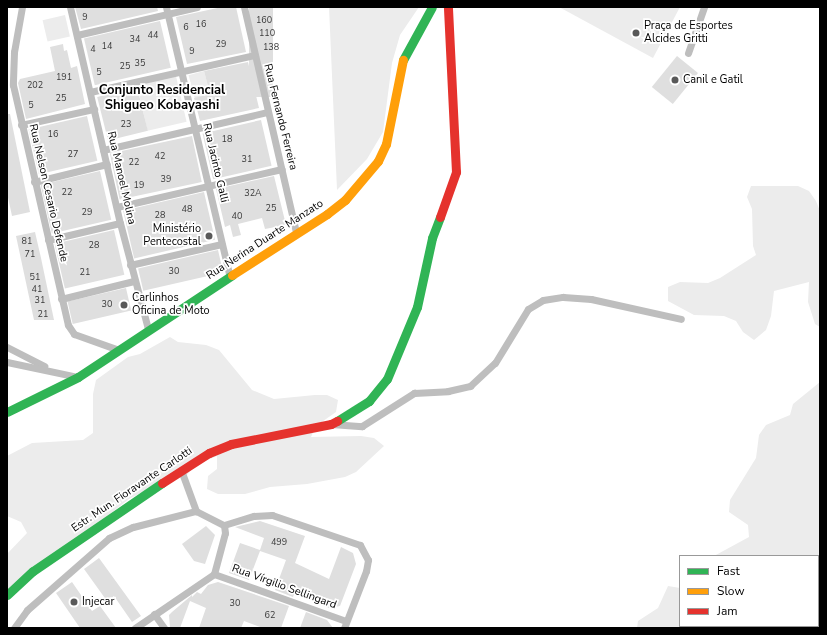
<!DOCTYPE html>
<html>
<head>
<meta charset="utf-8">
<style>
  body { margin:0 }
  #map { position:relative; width:827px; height:635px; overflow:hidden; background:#fff; font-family:"Nunito Sans",sans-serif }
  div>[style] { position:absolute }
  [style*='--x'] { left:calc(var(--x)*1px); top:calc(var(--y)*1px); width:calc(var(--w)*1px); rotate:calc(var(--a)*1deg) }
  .green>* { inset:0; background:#ececec; transform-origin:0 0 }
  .building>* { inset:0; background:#dfdfdf; transform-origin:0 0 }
  .street>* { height:7px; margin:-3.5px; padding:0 3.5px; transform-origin:3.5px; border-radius:3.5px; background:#bebebe }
  .fast>* { height:9px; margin:-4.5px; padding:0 4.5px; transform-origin:4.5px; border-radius:4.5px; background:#30b455 }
  .slow>* { height:9px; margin:-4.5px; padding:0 4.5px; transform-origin:4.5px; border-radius:4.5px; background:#ff9f0a }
  .jam>* { height:9px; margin:-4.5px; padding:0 4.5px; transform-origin:4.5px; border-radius:4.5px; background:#e5322d }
  .dots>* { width:11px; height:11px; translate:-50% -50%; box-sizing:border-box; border:2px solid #fff; border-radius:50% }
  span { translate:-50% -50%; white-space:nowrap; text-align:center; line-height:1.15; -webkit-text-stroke:3.5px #fff; paint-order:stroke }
  .number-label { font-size:9px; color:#383838 }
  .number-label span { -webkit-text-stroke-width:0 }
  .poi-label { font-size:11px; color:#000 }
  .left { translate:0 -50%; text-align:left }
  .right { translate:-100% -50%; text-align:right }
  .street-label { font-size:11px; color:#000 }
  .quarter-label { font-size:13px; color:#000; font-weight:700 }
  .frame { position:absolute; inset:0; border:8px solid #000; pointer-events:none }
  .legend { position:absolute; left:679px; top:555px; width:140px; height:72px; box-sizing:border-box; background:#fff; border:1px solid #999; margin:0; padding:5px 7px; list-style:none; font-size:12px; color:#000 }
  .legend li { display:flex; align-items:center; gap:8px; height:20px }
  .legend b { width:20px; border:1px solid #999 }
</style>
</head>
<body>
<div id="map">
  <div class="green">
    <i style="clip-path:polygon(329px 7px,419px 7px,400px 35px,392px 63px,383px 132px,367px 159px,337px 190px)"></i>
    <i style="clip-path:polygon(559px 7px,680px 7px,653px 58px)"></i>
    <i style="left:65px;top:15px;width:22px;height:23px;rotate:77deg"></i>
    <i style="left:204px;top:71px;width:24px;height:16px;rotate:75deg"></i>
    <i style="left:176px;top:76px;width:47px;height:40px;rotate:77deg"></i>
    <i style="clip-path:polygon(751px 186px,798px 186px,809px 191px,816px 201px,820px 211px,820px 327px,815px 324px,808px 302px,809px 282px,774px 291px,771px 316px,766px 330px,754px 340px,743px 332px,736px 321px,724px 316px,694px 315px,668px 301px,668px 287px,680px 282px,708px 283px,720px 278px,756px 255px,753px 246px,752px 209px,747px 197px)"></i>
    <i style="clip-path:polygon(170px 337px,178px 342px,206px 345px,219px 350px,252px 390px,274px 399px,315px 395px,327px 395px,338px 400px,336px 412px,316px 426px,311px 437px,361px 436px,374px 438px,384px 446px,356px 472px,345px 477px,307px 484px,270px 487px,245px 494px,218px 494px,207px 489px,208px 476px,217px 469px,217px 456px,195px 465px,187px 475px,175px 476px,129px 499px,7px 595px,7px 554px,27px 533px,21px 522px,7px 516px,7px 456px,32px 443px,83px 440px,93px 433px,93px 394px,96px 380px,128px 357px,140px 354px)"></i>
    <i style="clip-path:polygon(820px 382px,820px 604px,818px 605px,818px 556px,714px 556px,749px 537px,748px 525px,729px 512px,730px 500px,756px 458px,759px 435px,766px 425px,790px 415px,793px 404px)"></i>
    <i style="clip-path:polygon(668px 586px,680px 588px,680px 626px,766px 626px,637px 628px,638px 621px,658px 608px)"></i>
  </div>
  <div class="building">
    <i style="clip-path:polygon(75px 7px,157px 7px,158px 11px,81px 29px)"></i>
    <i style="clip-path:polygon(222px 7px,236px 7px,246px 52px,187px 64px,176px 17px)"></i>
    <i style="left:249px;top:7px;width:24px;height:90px"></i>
    <i style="left:160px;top:21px;width:48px;height:78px;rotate:77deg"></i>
    <i style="clip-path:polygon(63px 44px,64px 51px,67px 50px,71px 68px,77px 66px,85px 104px,26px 119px,18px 83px,20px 79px,55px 71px,50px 47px)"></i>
    <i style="left:677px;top:56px;width:27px;height:40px;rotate:39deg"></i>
    <i style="clip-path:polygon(248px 62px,259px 108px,200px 121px,194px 98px,210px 94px,204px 71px)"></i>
    <i style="left:137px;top:87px;width:45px;height:41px;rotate:76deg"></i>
    <i style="clip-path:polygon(7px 114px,10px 114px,30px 212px,12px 216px,7px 193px)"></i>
    <i style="left:87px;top:116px;width:46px;height:60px;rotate:77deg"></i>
    <i style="left:261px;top:120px;width:47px;height:60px;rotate:77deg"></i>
    <i style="left:192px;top:136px;width:47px;height:84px;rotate:78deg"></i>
    <i style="left:100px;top:171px;width:50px;height:61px;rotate:77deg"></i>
    <i style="clip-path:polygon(274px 176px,286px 225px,265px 229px,262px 218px,238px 224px,241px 235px,233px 237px,230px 225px,225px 227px,216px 189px)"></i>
    <i style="left:204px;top:192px;width:49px;height:83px;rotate:77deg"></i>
    <i style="left:114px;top:230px;width:46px;height:61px;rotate:77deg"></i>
    <i style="clip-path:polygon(35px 232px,41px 258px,54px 320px,34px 320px,16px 236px)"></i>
    <i style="left:218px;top:250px;width:23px;height:82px;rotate:77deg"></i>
    <i style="left:126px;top:288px;width:23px;height:60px;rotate:77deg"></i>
    <i style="clip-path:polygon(260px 521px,305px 536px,295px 563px,329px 579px,341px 547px,353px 553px,356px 564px,340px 606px,329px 608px,294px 594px,293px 597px,275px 590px,286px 560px,260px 551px,249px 580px,229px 573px,240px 543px,260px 550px,264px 538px,235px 527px)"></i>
    <i style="clip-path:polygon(206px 526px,215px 535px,205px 564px,194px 561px,182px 544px)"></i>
    <i style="clip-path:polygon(99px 558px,141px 616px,132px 622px,114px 596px,107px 601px,84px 569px)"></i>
    <i style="clip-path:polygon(72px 582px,92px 611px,100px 606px,116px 628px,80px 628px,56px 593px)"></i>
    <i style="clip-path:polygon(218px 582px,289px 606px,281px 628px,263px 628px,244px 621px,241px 628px,199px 628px,206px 608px,190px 601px,180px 628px,170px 628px,169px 615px,172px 612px,192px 595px,192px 597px,197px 592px,201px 594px,208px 585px)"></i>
    <i style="clip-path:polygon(306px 612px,327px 620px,333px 628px,300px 628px)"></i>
  </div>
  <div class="street">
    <i style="--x:22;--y:7;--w:46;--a:100.1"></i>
    <i style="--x:14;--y:52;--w:33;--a:92"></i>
    <i style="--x:13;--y:85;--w:246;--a:77.1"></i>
    <i style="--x:68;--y:325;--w:11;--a:56"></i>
    <i style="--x:74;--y:334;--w:48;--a:19.6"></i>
    <i style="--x:70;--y:7;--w:222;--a:77"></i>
    <i style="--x:120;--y:223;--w:110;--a:75.2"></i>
    <i style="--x:166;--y:7;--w:277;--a:76.7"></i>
    <i style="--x:244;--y:7;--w:231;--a:77"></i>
    <i style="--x:77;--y:35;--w:123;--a:-13.1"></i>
    <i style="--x:688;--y:53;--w:49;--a:-70.8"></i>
    <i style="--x:90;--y:92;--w:168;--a:-12.7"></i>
    <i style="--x:21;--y:125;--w:75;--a:-12.4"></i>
    <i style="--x:103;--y:150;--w:168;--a:-13"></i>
    <i style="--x:34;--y:182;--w:75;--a:-13.9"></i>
    <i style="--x:117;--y:207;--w:169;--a:-13"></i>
    <i style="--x:48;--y:240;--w:74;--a:-13.3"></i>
    <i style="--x:130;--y:265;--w:94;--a:-12.9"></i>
    <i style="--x:61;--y:299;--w:75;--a:-13.9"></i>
    <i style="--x:7;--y:347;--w:42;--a:27.2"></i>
    <i style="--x:7;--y:362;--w:73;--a:11.9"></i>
    <i style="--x:331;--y:424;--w:31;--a:4"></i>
    <i style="--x:362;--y:426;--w:62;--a:-32.4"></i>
    <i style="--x:414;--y:393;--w:34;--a:-3"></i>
    <i style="--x:448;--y:391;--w:23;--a:-13"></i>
    <i style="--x:470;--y:386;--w:34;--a:-43"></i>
    <i style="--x:495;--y:363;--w:63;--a:-58.6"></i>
    <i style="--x:528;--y:309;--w:17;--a:-31"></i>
    <i style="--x:543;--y:300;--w:20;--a:-9"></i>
    <i style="--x:563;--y:297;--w:28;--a:4"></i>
    <i style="--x:591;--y:299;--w:92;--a:12.5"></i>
    <i style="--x:181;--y:470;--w:44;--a:69.9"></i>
    <i style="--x:196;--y:511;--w:31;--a:27"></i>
    <i style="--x:224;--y:525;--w:31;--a:-17"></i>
    <i style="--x:254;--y:516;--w:18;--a:-3"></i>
    <i style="--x:272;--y:515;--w:93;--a:18.8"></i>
    <i style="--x:360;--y:545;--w:17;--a:62"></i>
    <i style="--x:368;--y:560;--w:11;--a:100"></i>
    <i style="--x:366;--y:571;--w:61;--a:111.1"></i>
    <i style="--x:214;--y:574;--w:140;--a:19.6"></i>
    <i style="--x:154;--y:614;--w:17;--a:54"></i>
    <i style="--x:14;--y:628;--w:22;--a:-54"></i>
    <i style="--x:27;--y:610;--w:109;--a:-41.3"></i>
    <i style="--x:109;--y:538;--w:26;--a:-25"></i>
    <i style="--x:133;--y:527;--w:65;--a:-14.3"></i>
    <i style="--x:135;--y:628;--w:96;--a:-34.4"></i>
    <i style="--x:214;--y:574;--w:42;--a:-75"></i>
    <i style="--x:225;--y:533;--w:8;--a:-97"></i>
  </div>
  <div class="fast">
    <i style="--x:403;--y:60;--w:60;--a:-61.3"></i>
    <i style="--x:7;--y:412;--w:79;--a:-26.2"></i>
    <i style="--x:78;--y:377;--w:185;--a:-33.5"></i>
    <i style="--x:337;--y:421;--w:38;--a:-32"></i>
    <i style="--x:369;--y:401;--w:28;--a:-51"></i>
    <i style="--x:387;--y:379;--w:78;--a:-67.4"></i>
    <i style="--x:417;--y:307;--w:71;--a:-77.7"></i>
    <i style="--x:432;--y:238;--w:22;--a:-69"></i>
    <i style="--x:7;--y:595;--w:35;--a:-43"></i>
    <i style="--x:33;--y:571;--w:156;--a:-34.3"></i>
  </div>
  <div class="slow">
    <i style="--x:232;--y:275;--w:113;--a:-32.7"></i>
    <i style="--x:327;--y:214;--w:23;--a:-38"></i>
    <i style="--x:345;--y:200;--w:51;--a:-49.8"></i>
    <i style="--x:378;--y:161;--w:19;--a:-65"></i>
    <i style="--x:386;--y:144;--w:86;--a:-78.6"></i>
  </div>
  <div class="jam">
    <i style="--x:440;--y:217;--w:48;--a:-70.4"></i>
    <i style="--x:456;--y:172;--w:165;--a:-92.8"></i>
    <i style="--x:162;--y:483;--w:56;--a:-32.6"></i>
    <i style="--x:209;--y:453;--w:24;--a:-22"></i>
    <i style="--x:231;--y:444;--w:102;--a:-11.3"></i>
    <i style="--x:331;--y:424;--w:7;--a:-27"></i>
  </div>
  <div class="dots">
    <i style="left:636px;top:33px;background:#595959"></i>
    <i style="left:675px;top:80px;background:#595959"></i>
    <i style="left:209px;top:236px;background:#595959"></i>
    <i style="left:124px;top:305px;background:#595959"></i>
    <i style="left:74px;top:602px;background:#595959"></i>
  </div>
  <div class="number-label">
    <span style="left:85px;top:17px">9</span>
    <span style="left:264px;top:20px">160</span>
    <span style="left:201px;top:24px">16</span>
    <span style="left:186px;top:27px">6</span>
    <span style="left:267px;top:33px">110</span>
    <span style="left:153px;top:35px">44</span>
    <span style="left:135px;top:39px">34</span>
    <span style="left:221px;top:44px">29</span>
    <span style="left:107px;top:46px">14</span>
    <span style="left:271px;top:47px">138</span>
    <span style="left:93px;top:49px">4</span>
    <span style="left:192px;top:51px">9</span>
    <span style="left:140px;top:63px">35</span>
    <span style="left:125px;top:66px">25</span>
    <span style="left:99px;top:72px">5</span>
    <span style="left:64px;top:77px">191</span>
    <span style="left:35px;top:85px">202</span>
    <span style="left:61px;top:98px">25</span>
    <span style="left:31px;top:105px">5</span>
    <span style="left:126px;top:124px">23</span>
    <span style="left:53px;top:134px">16</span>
    <span style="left:227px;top:139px">18</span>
    <span style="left:73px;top:154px">27</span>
    <span style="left:160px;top:156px">42</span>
    <span style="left:247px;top:159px">31</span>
    <span style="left:134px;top:162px">22</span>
    <span style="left:166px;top:179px">39</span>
    <span style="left:139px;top:185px">19</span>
    <span style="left:67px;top:192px">22</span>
    <span style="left:253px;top:193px">32A</span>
    <span style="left:271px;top:208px">25</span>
    <span style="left:187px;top:209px">48</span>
    <span style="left:87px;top:212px">29</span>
    <span style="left:160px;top:215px">28</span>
    <span style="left:237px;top:216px">40</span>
    <span style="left:27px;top:241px">81</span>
    <span style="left:94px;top:245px">28</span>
    <span style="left:30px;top:254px">71</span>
    <span style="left:174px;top:271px">30</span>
    <span style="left:85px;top:272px">21</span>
    <span style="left:35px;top:277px">51</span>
    <span style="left:37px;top:289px">41</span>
    <span style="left:40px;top:300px">31</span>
    <span style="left:107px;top:304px">30</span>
    <span style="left:43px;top:314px">21</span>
    <span style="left:279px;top:542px">499</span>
    <span style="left:235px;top:603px">30</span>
    <span style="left:270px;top:615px">62</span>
  </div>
  <div class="poi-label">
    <span class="left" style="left:644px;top:33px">Praça de Esportes<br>Alcides Gritti</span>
    <span class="left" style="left:683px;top:80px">Canil e Gatil</span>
    <span class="right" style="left:201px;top:236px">Ministério<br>Pentecostal</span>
    <span class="left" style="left:132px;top:305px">Carlinhos<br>Oficina de Moto</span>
    <span class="left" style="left:82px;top:602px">Injecar</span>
  </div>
  <div class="street-label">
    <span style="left:280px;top:117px;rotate:76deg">Rua Fernando Ferreira</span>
    <span style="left:215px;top:163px;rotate:77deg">Rua Jacinto Galli</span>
    <span style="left:121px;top:178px;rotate:77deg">Rua Manoel Molina</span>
    <span style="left:48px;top:193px;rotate:77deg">Rua Nelson Cesario Defende</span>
    <span style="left:265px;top:240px;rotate:-33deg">Rua Nerina Duarte Manzato</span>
    <span style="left:132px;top:490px;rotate:-34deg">Estr. Mun. Fioravante Carlotti</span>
    <span style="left:284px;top:587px;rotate:20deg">Rua Vírgilio Sellingard</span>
  </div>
  <div class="quarter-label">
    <span style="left:162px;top:98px">Conjunto Residencial<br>Shigueo Kobayashi</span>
  </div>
  <div class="frame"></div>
  <ul class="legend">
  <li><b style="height:5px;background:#30b455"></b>Fast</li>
  <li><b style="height:5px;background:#ff9f0a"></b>Slow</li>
  <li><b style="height:5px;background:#e5322d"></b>Jam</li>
  </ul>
</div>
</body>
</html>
